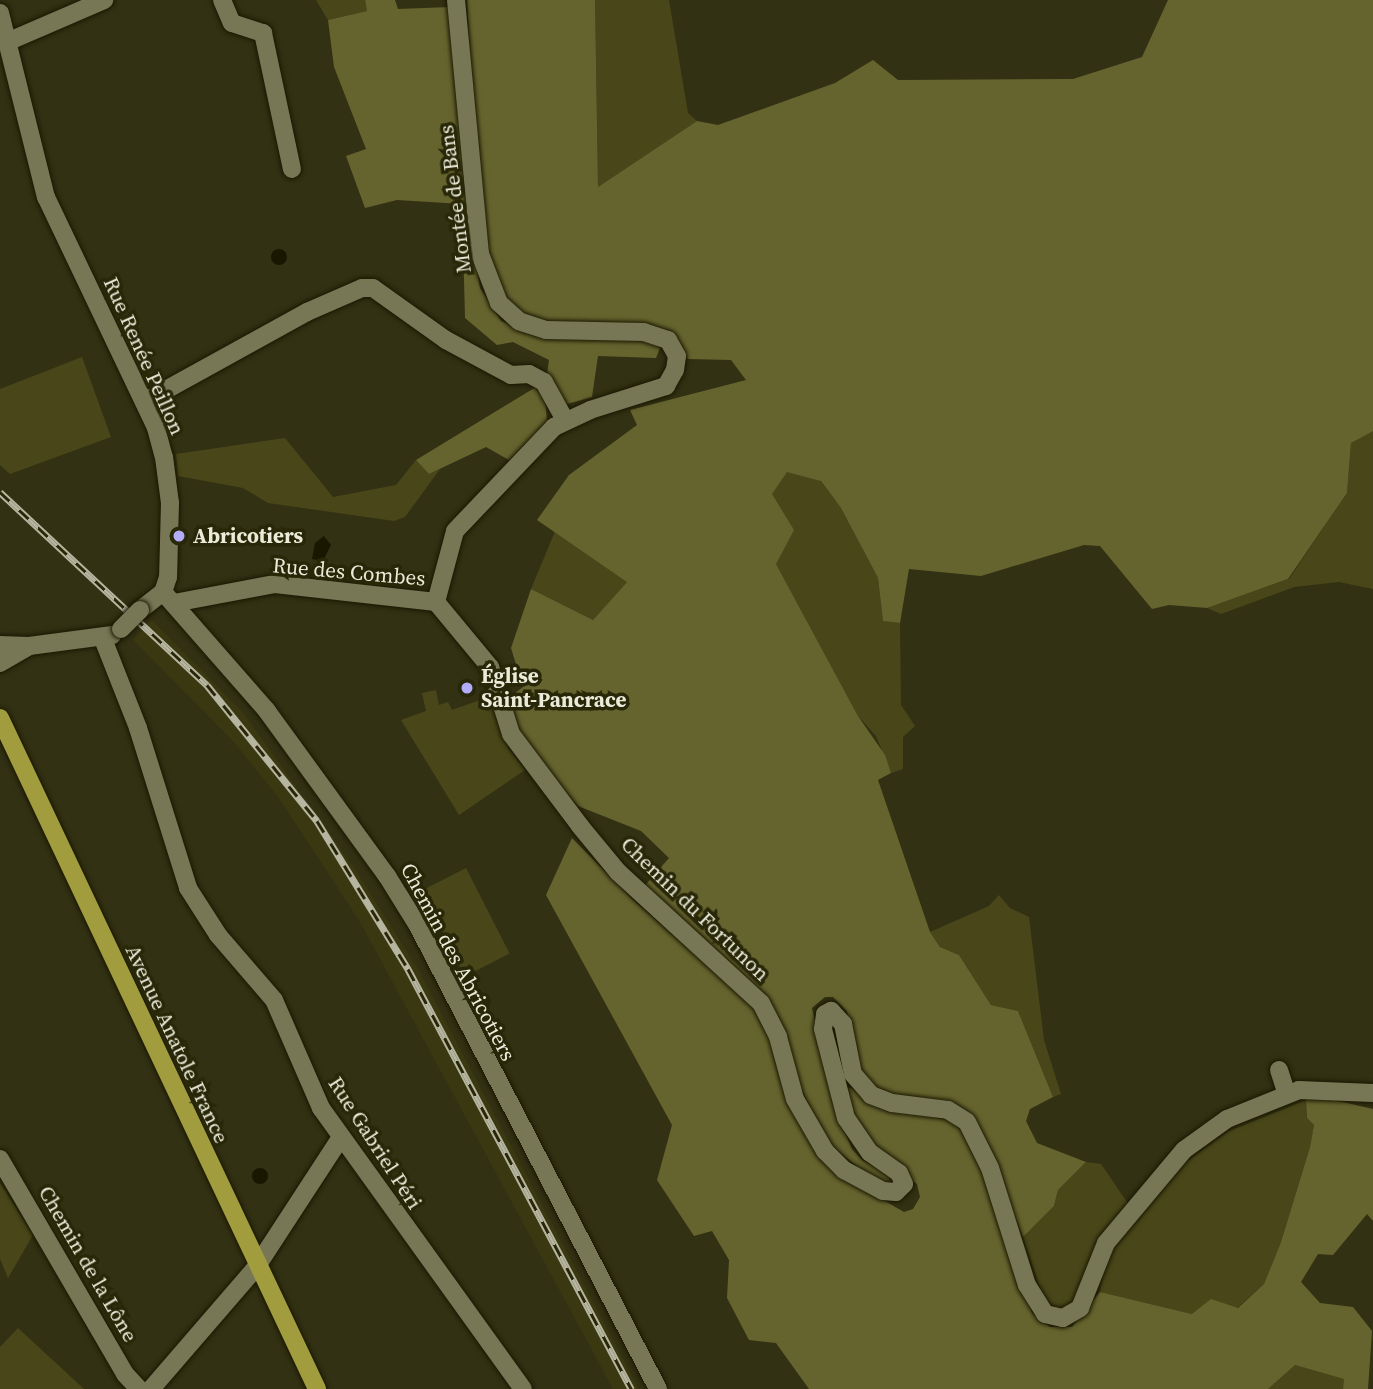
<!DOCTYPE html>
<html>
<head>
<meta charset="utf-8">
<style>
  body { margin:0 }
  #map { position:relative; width:1373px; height:1389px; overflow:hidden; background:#323113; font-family:"Source Serif 4",serif }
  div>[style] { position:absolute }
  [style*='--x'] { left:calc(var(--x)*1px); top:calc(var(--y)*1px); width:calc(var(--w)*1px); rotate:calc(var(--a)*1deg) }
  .built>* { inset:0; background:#3a3811 }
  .green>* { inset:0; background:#494719; transform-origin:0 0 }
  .forest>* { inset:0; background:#66642e }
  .water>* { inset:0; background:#191700 }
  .round { border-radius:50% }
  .roads { filter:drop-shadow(0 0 2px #1a1800) drop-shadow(0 0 2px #1a1800) }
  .minor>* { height:18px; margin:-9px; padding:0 9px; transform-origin:9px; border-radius:9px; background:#777756 }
  .major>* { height:18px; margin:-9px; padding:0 9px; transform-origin:9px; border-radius:9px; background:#a19d3f }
  .rail>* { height:7px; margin-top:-3.5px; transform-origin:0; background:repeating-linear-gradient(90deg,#282708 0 13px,#b5b5a0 0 26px); box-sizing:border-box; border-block:2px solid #b5b5a0 }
  .bridges { filter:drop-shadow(0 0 2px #1a1800) drop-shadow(0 0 2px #1a1800) }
  .minor-bridge>* { height:18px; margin:-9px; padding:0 9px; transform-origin:9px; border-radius:9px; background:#777756 }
  .dots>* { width:19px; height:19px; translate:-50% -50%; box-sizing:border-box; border:4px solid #282708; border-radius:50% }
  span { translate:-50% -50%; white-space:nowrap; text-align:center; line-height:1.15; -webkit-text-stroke:7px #282708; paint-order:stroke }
  .street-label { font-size:21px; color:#ebebda }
  .poi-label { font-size:21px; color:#ebebda; font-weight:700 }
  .left { translate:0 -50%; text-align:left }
</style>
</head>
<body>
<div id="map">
  <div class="built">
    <i style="clip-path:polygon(152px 620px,244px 714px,355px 869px,419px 971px,639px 1389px,613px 1389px,360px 922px,279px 798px,233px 741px,133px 640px)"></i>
  </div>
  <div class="green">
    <i style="clip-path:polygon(316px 0,365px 0,367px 11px,328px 20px)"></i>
    <i style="clip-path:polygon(595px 0,669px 0,688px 113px,697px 121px,598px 187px)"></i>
    <i style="clip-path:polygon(82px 357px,111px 437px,10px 474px,0 465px,0 389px)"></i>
    <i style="clip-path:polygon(766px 408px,841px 508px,878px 578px,883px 621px,900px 623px,901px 705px,915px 726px,903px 737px,903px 769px,891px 773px,876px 736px,858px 716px,776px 564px,627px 582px,593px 620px,531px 589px,574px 486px)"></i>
    <i style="clip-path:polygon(1373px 430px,1373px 589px,1339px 582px,1294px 587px,1221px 614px,1207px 608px,1289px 579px,1347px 493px,1351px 443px)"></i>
    <i style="clip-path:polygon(285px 438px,333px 497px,396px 485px,416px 460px,429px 474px,440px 469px,405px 517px,394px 521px,268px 503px,243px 488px,178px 476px,176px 454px)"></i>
    <i style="clip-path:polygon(436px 690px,439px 705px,448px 702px,452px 710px,494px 695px,508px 748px,525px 770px,459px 815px,401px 720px,426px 711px,422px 693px)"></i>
    <i style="left:466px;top:868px;width:96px;height:50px;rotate:63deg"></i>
    <i style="clip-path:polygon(999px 895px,1010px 908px,1029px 917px,1044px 1040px,1061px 1094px,1053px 1097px,1018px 1011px,991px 1005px,959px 955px,940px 947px,930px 932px,989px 906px)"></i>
    <i style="clip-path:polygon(1306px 1100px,1307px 1118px,1314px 1125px,1310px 1147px,1281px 1242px,1264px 1284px,1237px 1308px,1192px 1314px,1100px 1292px,1107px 1253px,1182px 1165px,1229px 1131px)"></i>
    <i style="clip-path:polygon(1086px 1162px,1101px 1164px,1129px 1205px,1075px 1303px,1057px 1310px,1043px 1297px,1023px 1237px,1054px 1206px,1058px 1190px)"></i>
    <i style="clip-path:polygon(0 1183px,33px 1235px,8px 1278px,0 1259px)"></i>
    <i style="clip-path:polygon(18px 1328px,84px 1389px,0 1389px,0 1347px)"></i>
    <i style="clip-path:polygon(1295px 1365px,1345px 1379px,1343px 1389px,1268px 1389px)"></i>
  </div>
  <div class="forest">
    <i style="clip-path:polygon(365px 0,395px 0,398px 9px,450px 7px,457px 60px,464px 192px,480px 288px,501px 321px,542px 338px,653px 340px,660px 348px,656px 358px,598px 356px,592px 397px,567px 404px,547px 374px,549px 360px,513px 342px,497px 345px,465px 318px,462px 204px,397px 200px,365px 208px,346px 156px,366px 149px,334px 67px,328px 20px,367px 11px)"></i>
    <i style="clip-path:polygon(467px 0,595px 0,598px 187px,697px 121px,718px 125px,835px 83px,873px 60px,898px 80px,1073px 79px,1142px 57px,1168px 0,1373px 0,1373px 431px,1351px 443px,1347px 493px,1288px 579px,1207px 608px,1169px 605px,1152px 609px,1100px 546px,1084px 545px,981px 576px,909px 569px,900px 623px,883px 621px,878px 578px,841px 508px,821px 481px,787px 472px,772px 494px,794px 530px,776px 564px,858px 716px,885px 755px,891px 773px,878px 780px,930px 932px,940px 947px,959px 955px,991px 1005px,1018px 1011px,1053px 1097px,1030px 1109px,1026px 1121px,1037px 1143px,1086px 1162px,1058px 1190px,1054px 1206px,1023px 1237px,976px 1122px,904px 1101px,871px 1086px,858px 1065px,847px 1011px,833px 997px,825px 997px,812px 1008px,838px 1117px,852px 1149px,862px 1160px,891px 1175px,892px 1181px,886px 1183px,864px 1172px,826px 1141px,795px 1075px,780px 1023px,642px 889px,669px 858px,641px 831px,578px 806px,522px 739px,509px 698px,523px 687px,511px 648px,531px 589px,593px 620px,627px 582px,537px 520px,569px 475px,637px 425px,630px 410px,746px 380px,731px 360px,688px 359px,675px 339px,525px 318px,500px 293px,489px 268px,476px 163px)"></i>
    <i style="clip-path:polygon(536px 387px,545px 395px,547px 422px,509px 460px,486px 447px,429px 474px,416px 460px)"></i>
    <i style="clip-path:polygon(572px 838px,632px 899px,749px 1003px,762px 1019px,841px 1176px,904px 1212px,913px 1209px,920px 1197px,917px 1184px,873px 1149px,843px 1094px,850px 1087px,872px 1104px,957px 1122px,976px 1150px,1032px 1313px,1050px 1327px,1072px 1327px,1100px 1292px,1192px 1314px,1211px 1299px,1238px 1308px,1264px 1284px,1281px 1242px,1310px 1147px,1314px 1125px,1307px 1118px,1306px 1100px,1334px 1100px,1373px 1109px,1373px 1221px,1367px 1214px,1333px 1255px,1318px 1254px,1301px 1282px,1320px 1303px,1353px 1307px,1372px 1331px,1368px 1389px,1343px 1389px,1344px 1379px,1295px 1365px,1268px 1389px,809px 1389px,776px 1343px,749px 1340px,727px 1298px,729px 1260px,712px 1231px,694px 1236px,657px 1180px,672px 1125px,546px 895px)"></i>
  </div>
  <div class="water">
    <i class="round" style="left:271px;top:249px;width:16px;height:16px"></i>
    <i style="clip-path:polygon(324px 536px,331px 545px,323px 561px,312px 559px,315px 543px)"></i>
    <i class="round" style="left:252px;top:1168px;width:16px;height:16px"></i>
  </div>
  <div class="roads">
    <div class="minor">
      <i style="--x:222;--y:0;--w:25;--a:67"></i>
      <i style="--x:232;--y:23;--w:33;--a:18"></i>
      <i style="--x:263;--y:33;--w:139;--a:78"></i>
      <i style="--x:0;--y:13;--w:190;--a:76"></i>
      <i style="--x:46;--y:197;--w:256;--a:64.5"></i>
      <i style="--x:156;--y:428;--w:30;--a:75"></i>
      <i style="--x:164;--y:457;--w:46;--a:82.6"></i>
      <i style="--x:170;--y:503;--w:74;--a:91.5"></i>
      <i style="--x:168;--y:577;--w:16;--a:108"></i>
      <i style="--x:163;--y:592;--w:29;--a:142"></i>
      <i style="--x:7;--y:42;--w:106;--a:-23.4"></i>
      <i style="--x:144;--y:402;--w:186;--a:-28.9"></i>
      <i style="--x:307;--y:312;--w:60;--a:-23.6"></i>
      <i style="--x:362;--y:288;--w:11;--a:0"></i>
      <i style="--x:373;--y:288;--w:90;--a:35.5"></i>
      <i style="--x:446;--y:340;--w:74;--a:28.3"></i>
      <i style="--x:511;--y:375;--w:18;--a:-3"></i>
      <i style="--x:529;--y:374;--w:17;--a:28"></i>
      <i style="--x:544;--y:382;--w:43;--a:61.1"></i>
      <i style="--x:163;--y:592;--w:158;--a:48.8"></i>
      <i style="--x:267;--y:711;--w:204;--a:54"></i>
      <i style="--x:387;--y:876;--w:59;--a:58.2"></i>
      <i style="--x:418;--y:926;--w:522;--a:62.6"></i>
      <i style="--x:436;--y:602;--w:85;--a:50.3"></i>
      <i style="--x:490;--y:667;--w:70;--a:72.6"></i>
      <i style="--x:511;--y:734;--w:115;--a:53.1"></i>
      <i style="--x:580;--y:826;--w:60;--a:50.4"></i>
      <i style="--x:618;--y:872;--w:194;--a:42.5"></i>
      <i style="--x:761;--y:1003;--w:38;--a:63"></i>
      <i style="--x:778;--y:1037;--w:64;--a:74.7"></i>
      <i style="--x:795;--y:1099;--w:60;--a:60"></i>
      <i style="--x:825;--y:1151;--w:27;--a:45"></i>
      <i style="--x:844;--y:1170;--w:44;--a:28.3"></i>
      <i style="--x:883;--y:1191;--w:13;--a:4"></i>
      <i style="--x:896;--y:1192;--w:11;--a:-45"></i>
      <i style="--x:904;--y:1184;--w:12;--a:-114"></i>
      <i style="--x:899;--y:1173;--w:35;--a:-145"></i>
      <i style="--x:870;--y:1153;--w:42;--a:-124.4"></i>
      <i style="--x:846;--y:1118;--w:92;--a:-104.5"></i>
      <i style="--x:823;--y:1029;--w:15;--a:-82"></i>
      <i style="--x:825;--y:1014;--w:7;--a:-27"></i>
      <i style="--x:831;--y:1011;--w:18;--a:47"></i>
      <i style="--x:843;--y:1024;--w:51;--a:78.7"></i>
      <i style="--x:853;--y:1074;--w:28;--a:49"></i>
      <i style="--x:871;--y:1095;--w:22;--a:21"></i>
      <i style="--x:892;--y:1103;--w:56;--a:7.1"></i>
      <i style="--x:948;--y:1110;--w:22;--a:32"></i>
      <i style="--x:967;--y:1122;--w:51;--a:63.4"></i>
      <i style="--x:990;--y:1168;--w:123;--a:72.5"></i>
      <i style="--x:1027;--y:1285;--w:34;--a:58"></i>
      <i style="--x:1045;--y:1314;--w:18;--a:13"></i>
      <i style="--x:1063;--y:1318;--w:20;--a:-30"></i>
      <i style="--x:1080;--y:1308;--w:70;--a:-68.2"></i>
      <i style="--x:1106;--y:1243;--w:121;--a:-50"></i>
      <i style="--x:1184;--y:1150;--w:53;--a:-35.8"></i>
      <i style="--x:1227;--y:1119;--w:78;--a:-21.9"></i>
      <i style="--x:1299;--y:1090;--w:74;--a:2.3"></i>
      <i style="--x:174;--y:603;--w:103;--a:-10.7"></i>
      <i style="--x:275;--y:584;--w:162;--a:6.4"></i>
      <i style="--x:436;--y:602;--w:73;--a:-75"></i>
      <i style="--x:455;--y:531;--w:144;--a:-46.4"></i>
      <i style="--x:554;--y:427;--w:40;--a:-25"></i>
      <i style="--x:590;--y:410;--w:80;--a:-17.5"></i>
      <i style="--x:666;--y:386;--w:18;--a:-61"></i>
      <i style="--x:675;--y:370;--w:14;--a:-82"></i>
      <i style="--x:677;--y:356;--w:18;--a:-119"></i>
      <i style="--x:668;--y:340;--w:25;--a:-162"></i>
      <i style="--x:644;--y:332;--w:98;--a:-178.8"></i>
      <i style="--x:546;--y:330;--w:28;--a:-162"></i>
      <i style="--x:519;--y:321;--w:27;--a:-138"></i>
      <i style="--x:499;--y:303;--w:53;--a:-111.2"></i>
      <i style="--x:480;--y:254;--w:255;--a:-95.4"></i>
      <i style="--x:103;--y:639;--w:96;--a:68.5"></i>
      <i style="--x:138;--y:728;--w:168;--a:72.6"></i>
      <i style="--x:188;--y:888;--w:56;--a:57.4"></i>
      <i style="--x:218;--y:935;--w:86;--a:49.3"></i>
      <i style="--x:274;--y:1000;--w:118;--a:66.5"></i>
      <i style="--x:321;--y:1108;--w:346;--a:54.3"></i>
      <i style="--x:0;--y:645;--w:29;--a:2"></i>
      <i style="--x:29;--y:646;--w:84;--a:-7.5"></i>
      <i style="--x:0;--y:663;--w:34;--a:-30"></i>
      <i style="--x:1279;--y:1070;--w:25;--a:72"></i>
      <i style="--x:0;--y:1159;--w:249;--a:59.8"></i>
      <i style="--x:125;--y:1374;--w:21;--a:47"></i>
      <i style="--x:151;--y:1389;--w:162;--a:-49.2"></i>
      <i style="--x:257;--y:1266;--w:154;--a:-56.9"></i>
    </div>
    <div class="major">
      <i style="--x:0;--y:718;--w:742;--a:64.71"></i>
    </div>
  </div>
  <div class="rail">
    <i style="--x:0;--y:492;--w:283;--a:43"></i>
    <i style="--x:207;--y:685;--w:175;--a:51"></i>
    <i style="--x:317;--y:821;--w:174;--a:58.4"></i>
    <i style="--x:408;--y:969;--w:476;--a:62"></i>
  </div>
  <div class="bridges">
    <div class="minor-bridge">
      <i style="--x:121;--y:629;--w:27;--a:-45"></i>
    </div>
  </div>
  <div class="dots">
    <i style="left:179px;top:536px;background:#b2adf9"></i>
    <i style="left:467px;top:688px;background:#b2adf9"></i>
  </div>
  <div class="street-label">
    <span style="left:455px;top:199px;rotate:-97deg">Montée de Bans</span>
    <span style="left:144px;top:356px;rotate:66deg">Rue Renée Peillon</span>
    <span style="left:349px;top:572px;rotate:5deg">Rue des Combes</span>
    <span style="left:695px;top:909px;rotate:44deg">Chemin du Fortunon</span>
    <span style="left:458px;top:962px;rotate:62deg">Chemin des Abricotiers</span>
    <span style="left:177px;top:1044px;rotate:65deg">Avenue Anatole France</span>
    <span style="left:375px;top:1143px;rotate:57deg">Rue Gabriel Péri</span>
    <span style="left:88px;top:1264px;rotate:60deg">Chemin de la Lône</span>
  </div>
  <div class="poi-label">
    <span class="left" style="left:193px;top:536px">Abricotiers</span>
    <span class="left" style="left:481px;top:688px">Église<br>Saint-Pancrace</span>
  </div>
</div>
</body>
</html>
